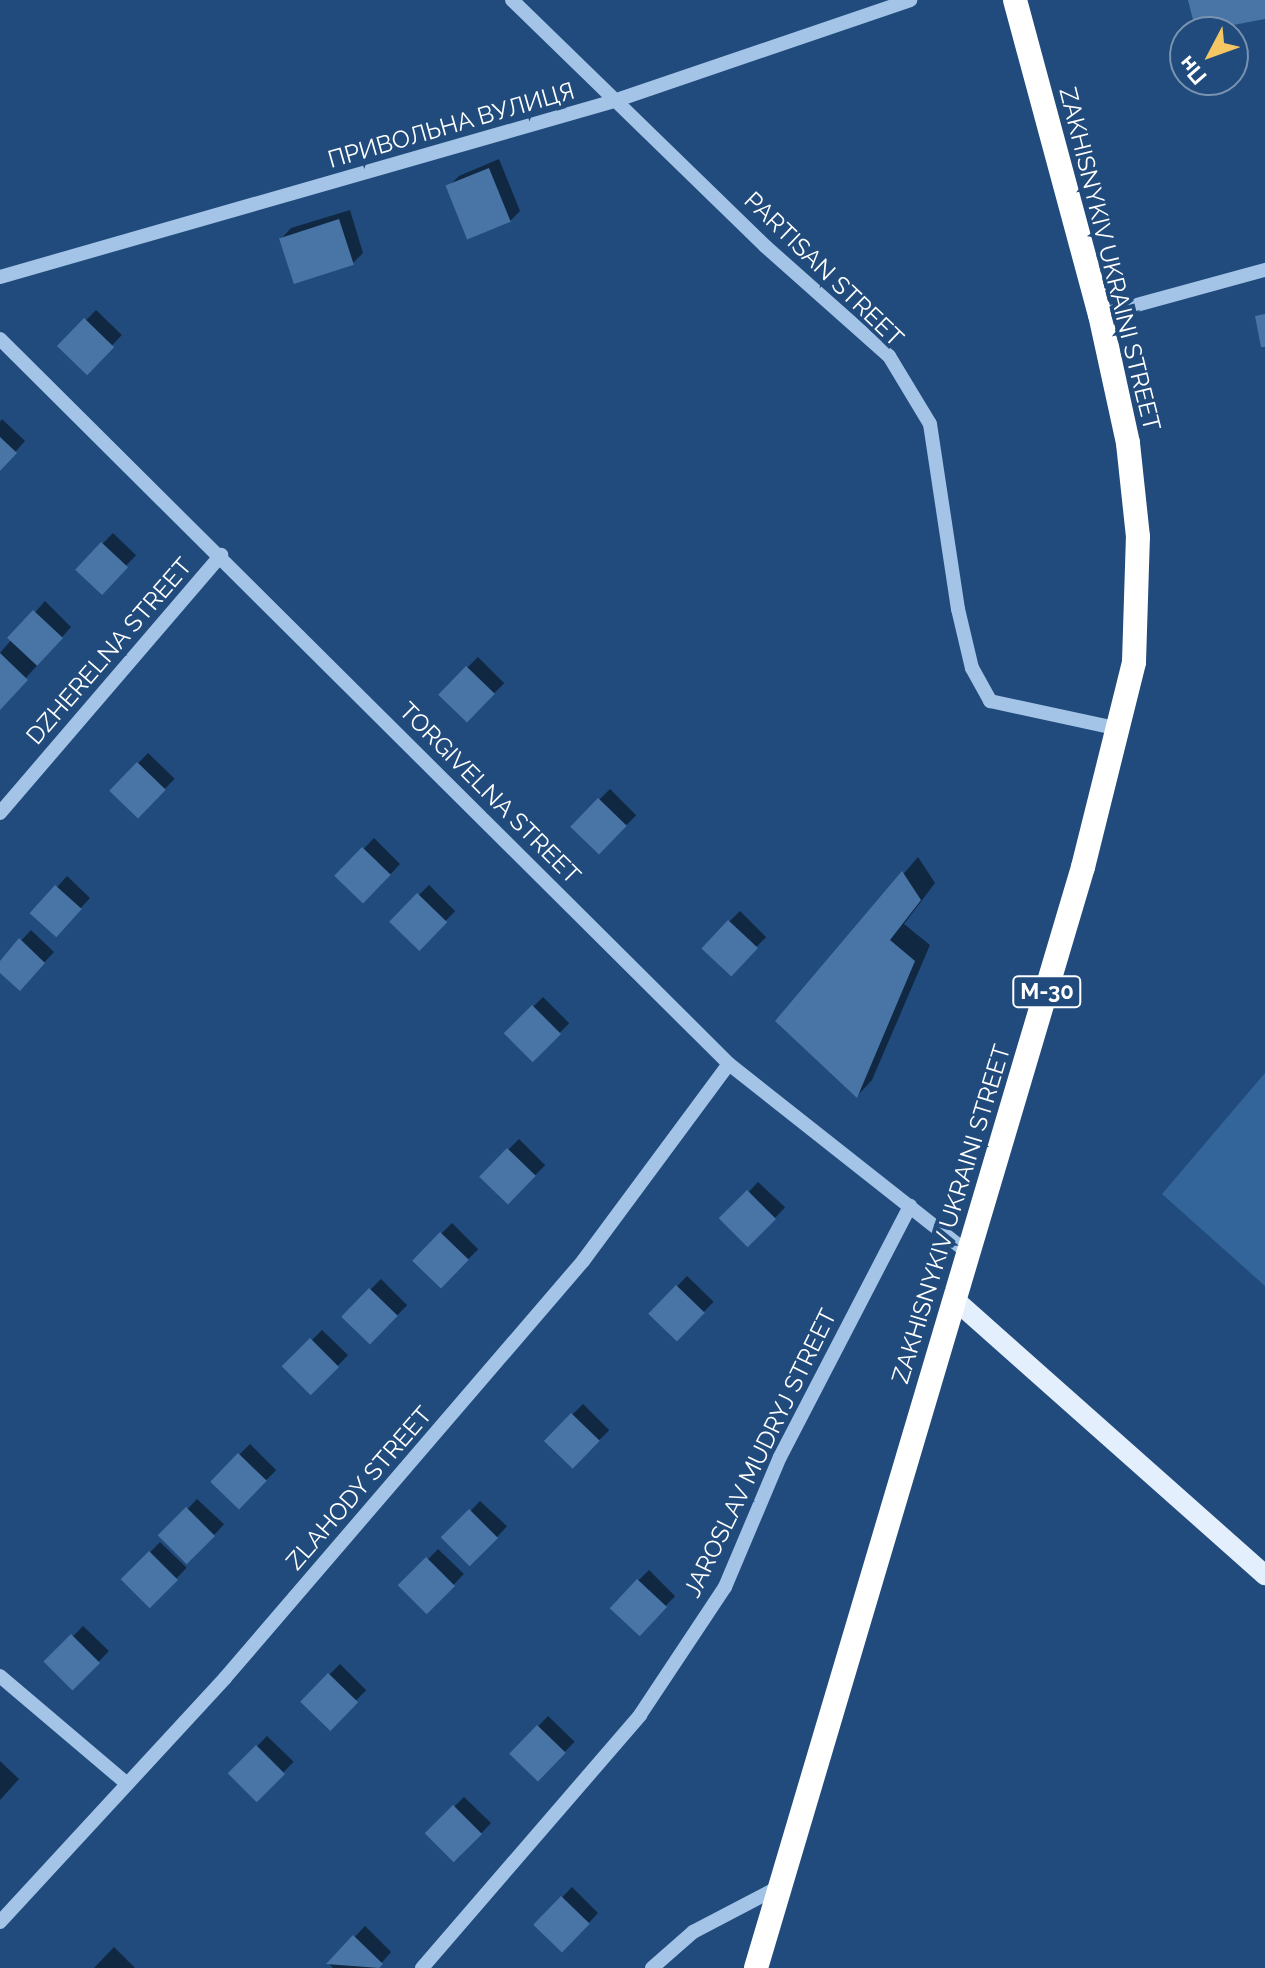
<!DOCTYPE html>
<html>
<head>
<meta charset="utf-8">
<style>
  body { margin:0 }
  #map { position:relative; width:1265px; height:1968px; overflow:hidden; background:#204b7c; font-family:Raleway,sans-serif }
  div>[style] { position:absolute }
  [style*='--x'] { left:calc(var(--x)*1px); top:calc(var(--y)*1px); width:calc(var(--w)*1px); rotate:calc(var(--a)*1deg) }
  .green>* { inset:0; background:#33659b }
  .shadow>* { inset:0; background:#0007; transform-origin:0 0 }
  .building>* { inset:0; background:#4975a6; transform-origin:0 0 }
  .minor>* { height:14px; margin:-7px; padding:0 7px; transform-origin:7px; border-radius:7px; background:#a3c4e6 }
  .major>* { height:20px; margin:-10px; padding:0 10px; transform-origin:10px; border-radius:10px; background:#e4effd }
  .highway>* { height:24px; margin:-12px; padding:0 12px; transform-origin:12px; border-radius:12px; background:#fff }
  span { translate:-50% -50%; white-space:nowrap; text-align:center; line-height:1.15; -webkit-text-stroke:8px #204b7c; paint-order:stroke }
  .shield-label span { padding:2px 6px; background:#204b7c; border:2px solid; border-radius:6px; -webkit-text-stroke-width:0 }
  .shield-label { font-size:22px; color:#fff; font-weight:700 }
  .street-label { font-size:24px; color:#fff }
  .north { position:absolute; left:1169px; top:16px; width:80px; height:80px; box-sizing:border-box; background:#204b7c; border:2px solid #7993b0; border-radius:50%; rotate:229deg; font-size:22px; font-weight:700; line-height:32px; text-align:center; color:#fff }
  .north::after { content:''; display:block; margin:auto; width:28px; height:36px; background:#f4c664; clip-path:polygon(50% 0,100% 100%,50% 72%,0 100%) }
</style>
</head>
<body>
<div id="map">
  <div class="green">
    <i style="clip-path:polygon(1265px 1073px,1265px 1286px,1162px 1194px)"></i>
  </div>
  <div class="shadow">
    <i style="clip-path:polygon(1190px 0,1265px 0,1265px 17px,1198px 32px)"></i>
    <i style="clip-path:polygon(499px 159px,520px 211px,510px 221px,448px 187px,459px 176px)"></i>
    <i style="clip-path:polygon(350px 210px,363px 253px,353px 263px,281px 239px,291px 228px)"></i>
    <i style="left:96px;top:310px;width:36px;height:52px;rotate:44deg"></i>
    <i style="clip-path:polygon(2px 419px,25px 441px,0 469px,0 422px)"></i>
    <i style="left:113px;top:533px;width:32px;height:51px;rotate:44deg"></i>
    <i style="clip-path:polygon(45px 601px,71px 627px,1px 706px,0 653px)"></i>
    <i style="left:478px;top:657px;width:37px;height:52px;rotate:45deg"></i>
    <i style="left:148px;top:753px;width:37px;height:52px;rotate:44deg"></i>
    <i style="left:610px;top:789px;width:37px;height:52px;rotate:45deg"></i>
    <i style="clip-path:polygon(374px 838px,400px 864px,375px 891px,338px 876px)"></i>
    <i style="clip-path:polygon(918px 857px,935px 883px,904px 924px,930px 945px,872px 1080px,857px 1096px,778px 1021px)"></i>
    <i style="clip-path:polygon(67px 876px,90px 898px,66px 924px,33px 914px)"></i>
    <i style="left:429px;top:885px;width:37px;height:52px;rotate:45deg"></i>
    <i style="left:740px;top:911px;width:37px;height:52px;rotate:45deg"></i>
    <i style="clip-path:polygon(31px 930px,54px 952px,20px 988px,0 971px,0 964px)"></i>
    <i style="left:543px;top:997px;width:37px;height:52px;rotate:45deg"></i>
    <i style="left:519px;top:1139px;width:37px;height:52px;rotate:45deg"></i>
    <i style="left:758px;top:1182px;width:37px;height:51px;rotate:43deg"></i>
    <i style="left:452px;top:1223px;width:37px;height:52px;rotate:45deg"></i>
    <i style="left:687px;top:1276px;width:37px;height:52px;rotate:44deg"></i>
    <i style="left:381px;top:1279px;width:37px;height:52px;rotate:45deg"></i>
    <i style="clip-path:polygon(322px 1330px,348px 1355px,313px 1392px,312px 1340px)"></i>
    <i style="left:583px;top:1404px;width:37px;height:52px;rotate:45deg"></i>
    <i style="left:250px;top:1444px;width:37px;height:52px;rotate:45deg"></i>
    <i style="left:197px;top:1499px;width:37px;height:51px;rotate:43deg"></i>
    <i style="left:480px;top:1501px;width:37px;height:51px;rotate:43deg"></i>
    <i style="left:160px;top:1542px;width:37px;height:52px;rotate:44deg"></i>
    <i style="left:438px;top:1549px;width:36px;height:52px;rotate:44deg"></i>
    <i style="left:649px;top:1570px;width:37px;height:52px;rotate:45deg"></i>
    <i style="left:83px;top:1626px;width:36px;height:52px;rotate:44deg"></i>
    <i style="left:340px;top:1664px;width:37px;height:52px;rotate:45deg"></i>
    <i style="left:548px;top:1716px;width:37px;height:52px;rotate:44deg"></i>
    <i style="left:267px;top:1736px;width:37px;height:52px;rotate:44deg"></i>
    <i style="clip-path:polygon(0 1761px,19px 1779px,0 1800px)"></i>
    <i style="clip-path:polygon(464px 1797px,491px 1823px,456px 1860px,454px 1807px)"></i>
    <i style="clip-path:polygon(572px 1887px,598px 1913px,573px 1940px,536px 1925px)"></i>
    <i style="clip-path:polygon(365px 1926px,391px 1952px,377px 1968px,333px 1968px,329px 1964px)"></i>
    <i style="clip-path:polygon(114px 1947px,135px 1968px,94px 1968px)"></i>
  </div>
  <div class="building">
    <i style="clip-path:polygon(1188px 0,1265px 0,1265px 19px,1196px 32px)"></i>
    <i style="left:489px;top:168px;width:58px;height:47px;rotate:68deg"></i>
    <i style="left:339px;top:219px;width:48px;height:63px;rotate:72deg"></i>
    <i style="clip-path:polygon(1265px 314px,1265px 347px,1261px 347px,1255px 316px)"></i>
    <i style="left:84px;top:318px;width:42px;height:39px;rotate:44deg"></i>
    <i style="clip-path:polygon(0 437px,17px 453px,0 471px)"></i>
    <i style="left:101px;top:542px;width:37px;height:38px;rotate:43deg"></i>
    <i style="left:33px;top:610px;width:41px;height:38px;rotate:43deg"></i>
    <i style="clip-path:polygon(0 653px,28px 680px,0 710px)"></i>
    <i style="left:466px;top:666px;width:40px;height:40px;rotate:44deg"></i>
    <i style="left:137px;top:762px;width:40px;height:40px;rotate:44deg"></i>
    <i style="left:598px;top:798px;width:40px;height:40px;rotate:44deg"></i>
    <i style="left:362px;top:847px;width:40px;height:40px;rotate:44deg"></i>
    <i style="clip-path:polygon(902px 871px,921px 900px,890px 940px,915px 961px,857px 1098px,775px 1021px)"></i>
    <i style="left:55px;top:885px;width:36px;height:38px;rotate:42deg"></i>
    <i style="left:417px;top:893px;width:42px;height:40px;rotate:44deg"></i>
    <i style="left:728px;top:920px;width:41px;height:39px;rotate:43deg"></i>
    <i style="clip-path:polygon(19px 938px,45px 963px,20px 991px,0 973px,0 961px)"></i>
    <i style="left:532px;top:1005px;width:41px;height:40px;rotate:45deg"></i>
    <i style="left:507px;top:1148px;width:40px;height:40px;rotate:44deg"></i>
    <i style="left:747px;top:1190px;width:41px;height:40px;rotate:45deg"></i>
    <i style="left:440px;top:1232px;width:40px;height:40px;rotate:44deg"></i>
    <i style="left:676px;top:1285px;width:40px;height:40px;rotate:44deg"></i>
    <i style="left:369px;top:1288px;width:40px;height:40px;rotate:44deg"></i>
    <i style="left:310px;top:1338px;width:41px;height:40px;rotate:45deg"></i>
    <i style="left:571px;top:1413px;width:40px;height:39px;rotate:44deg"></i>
    <i style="left:238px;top:1453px;width:40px;height:40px;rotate:44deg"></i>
    <i style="left:186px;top:1507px;width:41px;height:40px;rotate:45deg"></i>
    <i style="left:469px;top:1509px;width:41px;height:40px;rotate:45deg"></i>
    <i style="left:149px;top:1551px;width:41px;height:40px;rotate:45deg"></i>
    <i style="left:426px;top:1557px;width:41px;height:40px;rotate:45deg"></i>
    <i style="left:637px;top:1579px;width:41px;height:40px;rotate:43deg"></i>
    <i style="left:71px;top:1634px;width:41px;height:39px;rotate:45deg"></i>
    <i style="left:328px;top:1673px;width:42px;height:40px;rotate:44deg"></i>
    <i style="left:537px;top:1725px;width:40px;height:40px;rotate:44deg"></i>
    <i style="left:256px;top:1745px;width:41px;height:40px;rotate:45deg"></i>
    <i style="left:453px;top:1805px;width:41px;height:40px;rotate:45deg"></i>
    <i style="left:561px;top:1896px;width:40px;height:40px;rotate:44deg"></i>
    <i style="clip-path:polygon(353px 1935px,383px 1964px,379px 1968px,326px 1964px)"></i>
  </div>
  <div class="minor">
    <i style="--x:512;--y:0;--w:353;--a:44.2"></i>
    <i style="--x:765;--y:246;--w:166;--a:41.6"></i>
    <i style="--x:889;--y:356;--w:79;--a:58.9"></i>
    <i style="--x:930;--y:424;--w:187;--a:81.4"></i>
    <i style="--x:958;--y:609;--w:61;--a:76.7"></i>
    <i style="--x:972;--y:668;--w:38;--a:61"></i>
    <i style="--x:990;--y:701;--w:132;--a:12.2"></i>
    <i style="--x:0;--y:277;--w:639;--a:-15.99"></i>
    <i style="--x:614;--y:101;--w:313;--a:-18.8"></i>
    <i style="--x:1100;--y:315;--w:171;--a:-15.3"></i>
    <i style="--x:0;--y:339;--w:1028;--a:44.84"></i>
    <i style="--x:729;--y:1064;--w:307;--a:38.3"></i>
    <i style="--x:0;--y:813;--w:340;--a:-49.4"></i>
    <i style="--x:0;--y:1676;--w:165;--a:40.3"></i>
    <i style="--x:0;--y:1922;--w:332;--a:-47.3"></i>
    <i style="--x:225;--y:1678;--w:550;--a:-49.35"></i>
    <i style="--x:583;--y:1261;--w:245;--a:-53.5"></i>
    <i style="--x:422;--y:1968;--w:334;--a:-49.2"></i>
    <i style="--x:640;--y:1715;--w:154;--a:-56.4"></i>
    <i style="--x:725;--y:1587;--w:141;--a:-67.1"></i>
    <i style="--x:780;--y:1457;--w:283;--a:-62.6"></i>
    <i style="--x:652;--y:1968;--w:55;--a:-41.3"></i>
    <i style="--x:693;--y:1932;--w:97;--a:-27.6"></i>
  </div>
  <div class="major">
    <i style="--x:954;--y:1299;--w:416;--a:41.6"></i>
  </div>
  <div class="highway">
    <i style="--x:756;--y:1968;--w:1149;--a:-73.46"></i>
    <i style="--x:1083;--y:867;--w:211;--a:-76"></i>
    <i style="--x:1134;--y:662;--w:125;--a:-88.2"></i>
    <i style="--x:1138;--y:537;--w:95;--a:-96.1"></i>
    <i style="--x:1128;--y:443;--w:131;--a:-102.3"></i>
    <i style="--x:1100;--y:315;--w:326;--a:-105.1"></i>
  </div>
  <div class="shield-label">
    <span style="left:1047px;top:992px">М-30</span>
  </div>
  <div class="street-label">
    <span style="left:451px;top:125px;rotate:-16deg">ПРИВОЛЬНА ВУЛИЦЯ</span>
    <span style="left:1110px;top:259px;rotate:76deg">ZAKHISNYKIV UKRAINI STREET</span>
    <span style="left:824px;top:269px;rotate:44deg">PARTISAN STREET</span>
    <span style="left:109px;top:651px;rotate:-49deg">DZHERELNA STREET</span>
    <span style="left:490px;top:793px;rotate:45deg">TORGIVELNA STREET</span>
    <span style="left:951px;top:1214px;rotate:-73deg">ZAKHISNYKIV UKRAINI STREET</span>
    <span style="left:760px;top:1453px;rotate:-64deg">JAROSLAV MUDRYJ STREET</span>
    <span style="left:359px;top:1488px;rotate:-49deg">ZLAHODY STREET</span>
  </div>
  <div class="north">Пн</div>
</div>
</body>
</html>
